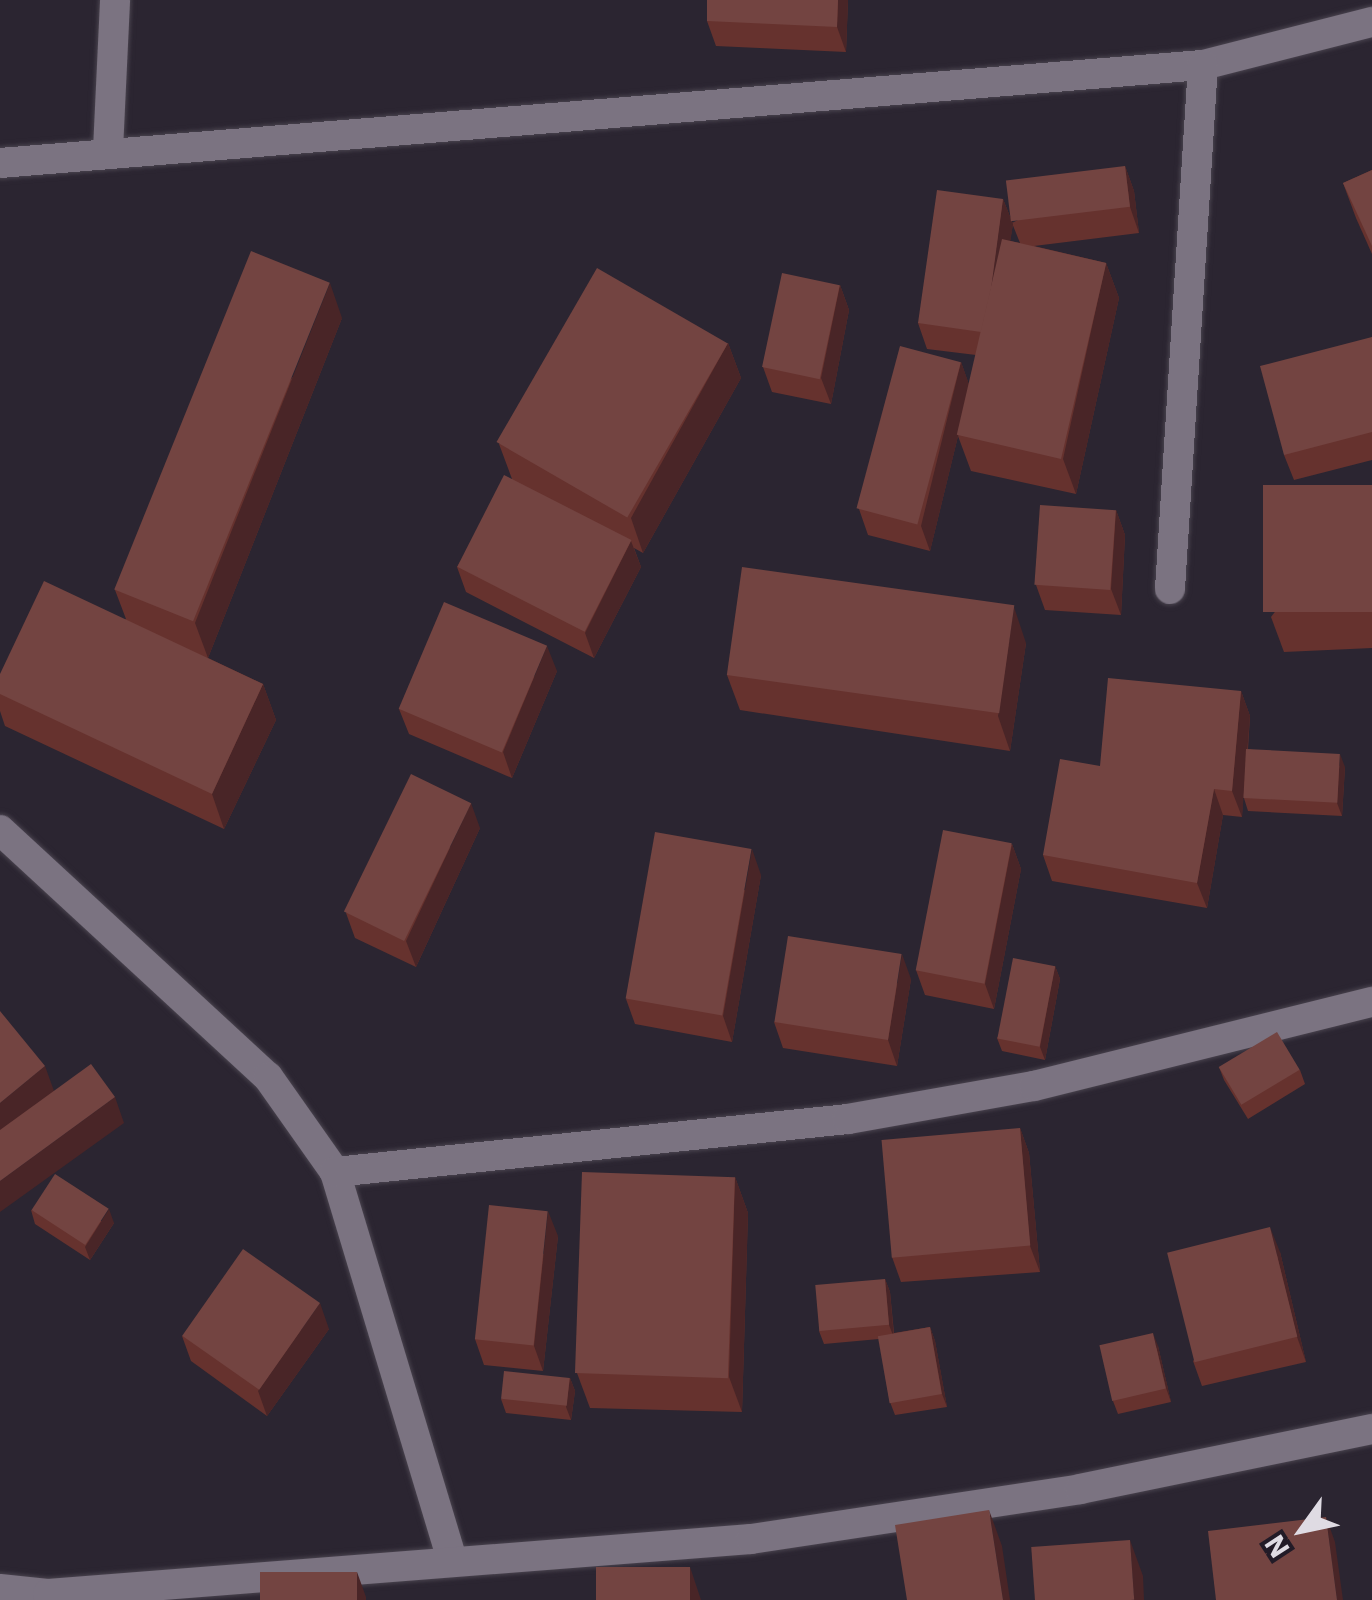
<!DOCTYPE html>
<html>
<head>
<meta charset="utf-8">
<style>
  body { margin:0 }
  #map { position:relative; width:1372px; height:1600px; overflow:hidden; background:#2b2531; font-family:"IBM Plex Sans",sans-serif }
  div>[style] { position:absolute }
  [style*='--x'] { left:calc(var(--x)*1px); top:calc(var(--y)*1px); width:calc(var(--w)*1px); rotate:calc(var(--a)*1deg) }
  .roads { filter:drop-shadow(0 0 2px #49434e) drop-shadow(0 0 2px #49434e) }
  .minor>* { height:30px; margin:-15px; padding:0 15px; transform-origin:15px; border-radius:15px; background:#7b7381 }
  .wall>* { inset:0; background:#66322e }
  .shaded-wall>* { inset:0; background:#492527 }
  .building>* { inset:0; background:#734441; transform-origin:0 0 }
  span { translate:-50% -50%; white-space:nowrap; text-align:center; line-height:1.15; -webkit-text-stroke:10px #221b27; paint-order:stroke }
  .north { position:absolute; left:1252px; top:1480px; width:100px; height:100px; -webkit-text-stroke:8px #221b27; paint-order:stroke; rotate:237deg; font-size:28px; font-weight:700; line-height:40px; text-align:center; color:#dfdbe3 }
  .north::after { content:''; display:block; margin:auto; width:35px; height:45px; background:#dfdbe3; clip-path:polygon(50% 0,100% 100%,50% 72%,0 100%) }
</style>
</head>
<body>
<div id="map">
  <div class="roads">
    <div class="minor">
      <i style="--x:108;--y:150;--w:150;--a:-87.3"></i>
      <i style="--x:0;--y:163;--w:1207;--a:-4.66"></i>
      <i style="--x:1203;--y:65;--w:174;--a:-14.3"></i>
      <i style="--x:1170;--y:589;--w:525;--a:-86.4"></i>
      <i style="--x:0;--y:830;--w:364;--a:42.7"></i>
      <i style="--x:268;--y:1077;--w:116;--a:54.8"></i>
      <i style="--x:335;--y:1172;--w:405;--a:73.2"></i>
      <i style="--x:335;--y:1172;--w:516;--a:-5.9"></i>
      <i style="--x:848;--y:1119;--w:189;--a:-10.1"></i>
      <i style="--x:1034;--y:1086;--w:348;--a:-14"></i>
      <i style="--x:0;--y:1589;--w:48;--a:5.9"></i>
      <i style="--x:48;--y:1594;--w:705;--a:-4.47"></i>
      <i style="--x:751;--y:1539;--w:333;--a:-8.6"></i>
      <i style="--x:1080;--y:1489;--w:298;--a:-11.6"></i>
    </div>
  </div>
  <div class="wall">
    <i style="clip-path:polygon(707px 0,848px 0,846px 52px,716px 46px,707px 21px)"></i>
    <i style="clip-path:polygon(1125px 166px,1134px 191px,1139px 233px,1034px 246px,1106px 263px,1119px 298px,1076px 494px,971px 471px,958px 436px,930px 551px,868px 535px,859px 509px,961px 362px,969px 385px,976px 355px,927px 349px,918px 323px,1003px 199px,1013px 224px,1010px 241px,1020px 243px,1012px 223px)"></i>
    <i style="clip-path:polygon(1372px 170px,1372px 254px,1356px 218px,1343px 183px)"></i>
    <i style="clip-path:polygon(840px 285px,849px 310px,831px 404px,772px 392px,763px 367px)"></i>
    <i style="clip-path:polygon(342px 318px,208px 658px,263px 684px,276px 720px,224px 829px,5px 726px,0 711px,0 674px,126px 619px,115px 590px)"></i>
    <i style="clip-path:polygon(1372px 337px,1372px 460px,1294px 480px,1284px 455px)"></i>
    <i style="clip-path:polygon(728px 343px,741px 378px,643px 553px,634px 548px,641px 567px,594px 658px,466px 592px,457px 567px,512px 479px,499px 444px)"></i>
    <i style="clip-path:polygon(1372px 485px,1372px 648px,1284px 652px,1271px 617px)"></i>
    <i style="clip-path:polygon(1116px 510px,1125px 535px,1121px 615px,1045px 610px,1036px 585px)"></i>
    <i style="clip-path:polygon(1026px 643px,1010px 751px,740px 710px,727px 675px)"></i>
    <i style="clip-path:polygon(557px 671px,512px 778px,409px 734px,399px 709px)"></i>
    <i style="clip-path:polygon(1241px 691px,1250px 716px,1248px 749px,1345px 767px,1342px 816px,1248px 811px,1243px 795px,1242px 817px,1223px 815px,1207px 908px,1052px 881px,1043px 855px,1100px 766px)"></i>
    <i style="clip-path:polygon(480px 828px,416px 967px,355px 938px,346px 913px)"></i>
    <i style="clip-path:polygon(1012px 844px,1021px 869px,994px 1009px,925px 995px,916px 970px)"></i>
    <i style="clip-path:polygon(761px 875px,732px 1042px,635px 1024px,626px 999px)"></i>
    <i style="clip-path:polygon(1055px 966px,1060px 979px,1045px 1060px,1002px 1051px,997px 1038px)"></i>
    <i style="clip-path:polygon(911px 979px,897px 1066px,783px 1048px,774px 1022px)"></i>
    <i style="clip-path:polygon(1219px 1067px,1300px 1070px,1305px 1084px,1248px 1119px,1224px 1080px)"></i>
    <i style="clip-path:polygon(1020px 1128px,1029px 1153px,1040px 1272px,901px 1282px,892px 1257px)"></i>
    <i style="clip-path:polygon(735px 1177px,748px 1213px,742px 1412px,590px 1408px,577px 1373px)"></i>
    <i style="clip-path:polygon(31px 1210px,114px 1223px,90px 1260px,35px 1224px)"></i>
    <i style="clip-path:polygon(558px 1236px,543px 1371px,484px 1365px,475px 1339px)"></i>
    <i style="clip-path:polygon(1280px 1252px,1306px 1362px,1202px 1386px,1193px 1361px)"></i>
    <i style="clip-path:polygon(885px 1279px,890px 1292px,894px 1333px,930px 1327px,935px 1341px,947px 1407px,895px 1415px,890px 1402px,879px 1339px,824px 1344px,819px 1331px)"></i>
    <i style="clip-path:polygon(329px 1329px,267px 1416px,191px 1361px,182px 1336px)"></i>
    <i style="clip-path:polygon(1158px 1346px,1171px 1402px,1118px 1414px,1113px 1401px)"></i>
    <i style="clip-path:polygon(570px 1378px,575px 1391px,571px 1420px,506px 1413px,501px 1399px)"></i>
  </div>
  <div class="shaded-wall">
    <i style="clip-path:polygon(838px 0,848px 0,846px 52px,837px 27px)"></i>
    <i style="clip-path:polygon(1125px 166px,1134px 191px,1139px 233px,1130px 207px)"></i>
    <i style="clip-path:polygon(1003px 199px,1013px 224px,993px 358px,984px 333px)"></i>
    <i style="clip-path:polygon(1106px 263px,1119px 298px,1076px 494px,1063px 459px)"></i>
    <i style="clip-path:polygon(330px 283px,342px 318px,208px 658px,195px 623px)"></i>
    <i style="clip-path:polygon(840px 285px,849px 310px,831px 404px,821px 378px)"></i>
    <i style="clip-path:polygon(728px 343px,741px 378px,643px 553px,631px 518px)"></i>
    <i style="clip-path:polygon(961px 362px,970px 387px,930px 551px,921px 526px)"></i>
    <i style="clip-path:polygon(1116px 510px,1125px 535px,1121px 615px,1111px 589px)"></i>
    <i style="clip-path:polygon(631px 541px,641px 567px,594px 658px,585px 633px)"></i>
    <i style="clip-path:polygon(1014px 607px,1026px 643px,1010px 751px,998px 716px)"></i>
    <i style="clip-path:polygon(547px 646px,557px 671px,512px 778px,503px 752px)"></i>
    <i style="clip-path:polygon(263px 684px,276px 720px,224px 829px,212px 794px)"></i>
    <i style="clip-path:polygon(1241px 691px,1250px 716px,1242px 817px,1232px 791px)"></i>
    <i style="clip-path:polygon(1340px 754px,1345px 767px,1342px 816px,1337px 803px)"></i>
    <i style="clip-path:polygon(1214px 789px,1223px 815px,1207px 908px,1197px 883px)"></i>
    <i style="clip-path:polygon(471px 803px,480px 828px,416px 967px,406px 941px)"></i>
    <i style="clip-path:polygon(1012px 844px,1021px 869px,994px 1009px,985px 984px)"></i>
    <i style="clip-path:polygon(752px 849px,761px 875px,732px 1042px,723px 1016px)"></i>
    <i style="clip-path:polygon(902px 954px,911px 979px,897px 1066px,888px 1040px)"></i>
    <i style="clip-path:polygon(1055px 966px,1060px 979px,1045px 1060px,1040px 1047px)"></i>
    <i style="clip-path:polygon(45px 1066px,58px 1102px,0 1149px,0 1103px)"></i>
    <i style="clip-path:polygon(115px 1097px,124px 1123px,0 1212px,0 1181px)"></i>
    <i style="clip-path:polygon(1020px 1128px,1029px 1153px,1040px 1272px,1030px 1246px)"></i>
    <i style="clip-path:polygon(735px 1177px,748px 1213px,742px 1412px,729px 1377px)"></i>
    <i style="clip-path:polygon(109px 1209px,114px 1223px,90px 1260px,85px 1247px)"></i>
    <i style="clip-path:polygon(548px 1211px,558px 1236px,543px 1371px,534px 1346px)"></i>
    <i style="clip-path:polygon(1270px 1227px,1280px 1252px,1306px 1362px,1297px 1337px)"></i>
    <i style="clip-path:polygon(885px 1279px,890px 1292px,894px 1338px,889px 1325px)"></i>
    <i style="clip-path:polygon(320px 1303px,329px 1329px,267px 1416px,258px 1391px)"></i>
    <i style="clip-path:polygon(930px 1327px,935px 1341px,947px 1407px,942px 1394px)"></i>
    <i style="clip-path:polygon(1153px 1333px,1158px 1346px,1171px 1402px,1166px 1388px)"></i>
    <i style="clip-path:polygon(570px 1378px,575px 1391px,571px 1420px,566px 1407px)"></i>
    <i style="clip-path:polygon(989px 1510px,1002px 1546px,1010px 1600px,1003px 1600px)"></i>
    <i style="clip-path:polygon(1326px 1517px,1335px 1542px,1343px 1600px,1337px 1600px)"></i>
    <i style="clip-path:polygon(1130px 1540px,1143px 1576px,1144px 1600px,1134px 1600px)"></i>
    <i style="clip-path:polygon(690px 1567px,701px 1600px,690px 1600px)"></i>
    <i style="clip-path:polygon(357px 1572px,366px 1597px,366px 1600px,357px 1600px)"></i>
  </div>
  <div class="building">
    <i style="clip-path:polygon(707px 0,838px 0,837px 27px,707px 21px)"></i>
    <i style="left:1125px;top:166px;width:41px;height:120px;rotate:83deg"></i>
    <i style="clip-path:polygon(1372px 170px,1372px 246px,1343px 183px)"></i>
    <i style="clip-path:polygon(937px 190px,1003px 199px,991px 289px,981px 332px,918px 323px)"></i>
    <i style="left:1002px;top:239px;width:107px;height:201px;rotate:13deg"></i>
    <i style="left:251px;top:251px;width:85px;height:365px;rotate:22deg"></i>
    <i style="left:597px;top:268px;width:151px;height:201px;rotate:30deg"></i>
    <i style="left:782px;top:273px;width:59px;height:96px;rotate:12deg"></i>
    <i style="clip-path:polygon(1372px 337px,1372px 432px,1284px 455px,1260px 366px)"></i>
    <i style="left:900px;top:346px;width:63px;height:168px;rotate:15deg"></i>
    <i style="left:504px;top:475px;width:143px;height:103px;rotate:27deg"></i>
    <i style="left:1372px;top:485px;width:127px;height:109px;rotate:90deg"></i>
    <i style="left:1040px;top:505px;width:76px;height:80px;rotate:4deg"></i>
    <i style="left:742px;top:567px;width:275px;height:109px;rotate:8deg"></i>
    <i style="clip-path:polygon(44px 581px,263px 684px,212px 794px,0 694px,0 674px)"></i>
    <i style="left:444px;top:602px;width:112px;height:116px;rotate:23deg"></i>
    <i style="clip-path:polygon(1108px 678px,1241px 691px,1232px 791px,1214px 789px,1197px 883px,1043px 855px,1060px 759px,1100px 766px)"></i>
    <i style="left:1246px;top:749px;width:94px;height:49px;rotate:3deg"></i>
    <i style="left:411px;top:774px;width:67px;height:153px;rotate:26deg"></i>
    <i style="left:943px;top:830px;width:70px;height:143px;rotate:11deg"></i>
    <i style="left:655px;top:832px;width:98px;height:169px;rotate:10deg"></i>
    <i style="left:788px;top:936px;width:115px;height:87px;rotate:9deg"></i>
    <i style="left:1013px;top:958px;width:43px;height:82px;rotate:11deg"></i>
    <i style="clip-path:polygon(0 1011px,45px 1066px,0 1103px)"></i>
    <i style="left:1277px;top:1032px;width:44px;height:68px;rotate:59deg"></i>
    <i style="clip-path:polygon(91px 1064px,115px 1097px,0 1181px,0 1130px)"></i>
    <i style="left:1020px;top:1128px;width:118px;height:139px;rotate:85deg"></i>
    <i style="left:582px;top:1172px;width:153px;height:201px;rotate:2deg"></i>
    <i style="left:55px;top:1174px;width:64px;height:43px;rotate:33deg"></i>
    <i style="left:489px;top:1205px;width:59px;height:135px;rotate:6deg"></i>
    <i style="left:1270px;top:1227px;width:113px;height:106px;rotate:76deg"></i>
    <i style="left:243px;top:1249px;width:94px;height:106px;rotate:35deg"></i>
    <i style="left:885px;top:1279px;width:46px;height:70px;rotate:85deg"></i>
    <i style="left:930px;top:1327px;width:68px;height:53px;rotate:80deg"></i>
    <i style="left:1153px;top:1333px;width:57px;height:55px;rotate:77deg"></i>
    <i style="left:504px;top:1371px;width:66px;height:28px;rotate:6deg"></i>
    <i style="clip-path:polygon(989px 1510px,1003px 1600px,907px 1600px,895px 1525px)"></i>
    <i style="clip-path:polygon(1326px 1517px,1337px 1600px,1216px 1600px,1208px 1531px)"></i>
    <i style="left:1130px;top:1540px;width:60px;height:99px;rotate:86deg"></i>
    <i style="left:690px;top:1567px;width:33px;height:94px;rotate:90deg"></i>
    <i style="left:357px;top:1572px;width:28px;height:97px;rotate:90deg"></i>
  </div>
  <div class="north">N</div>
</div>
</body>
</html>
